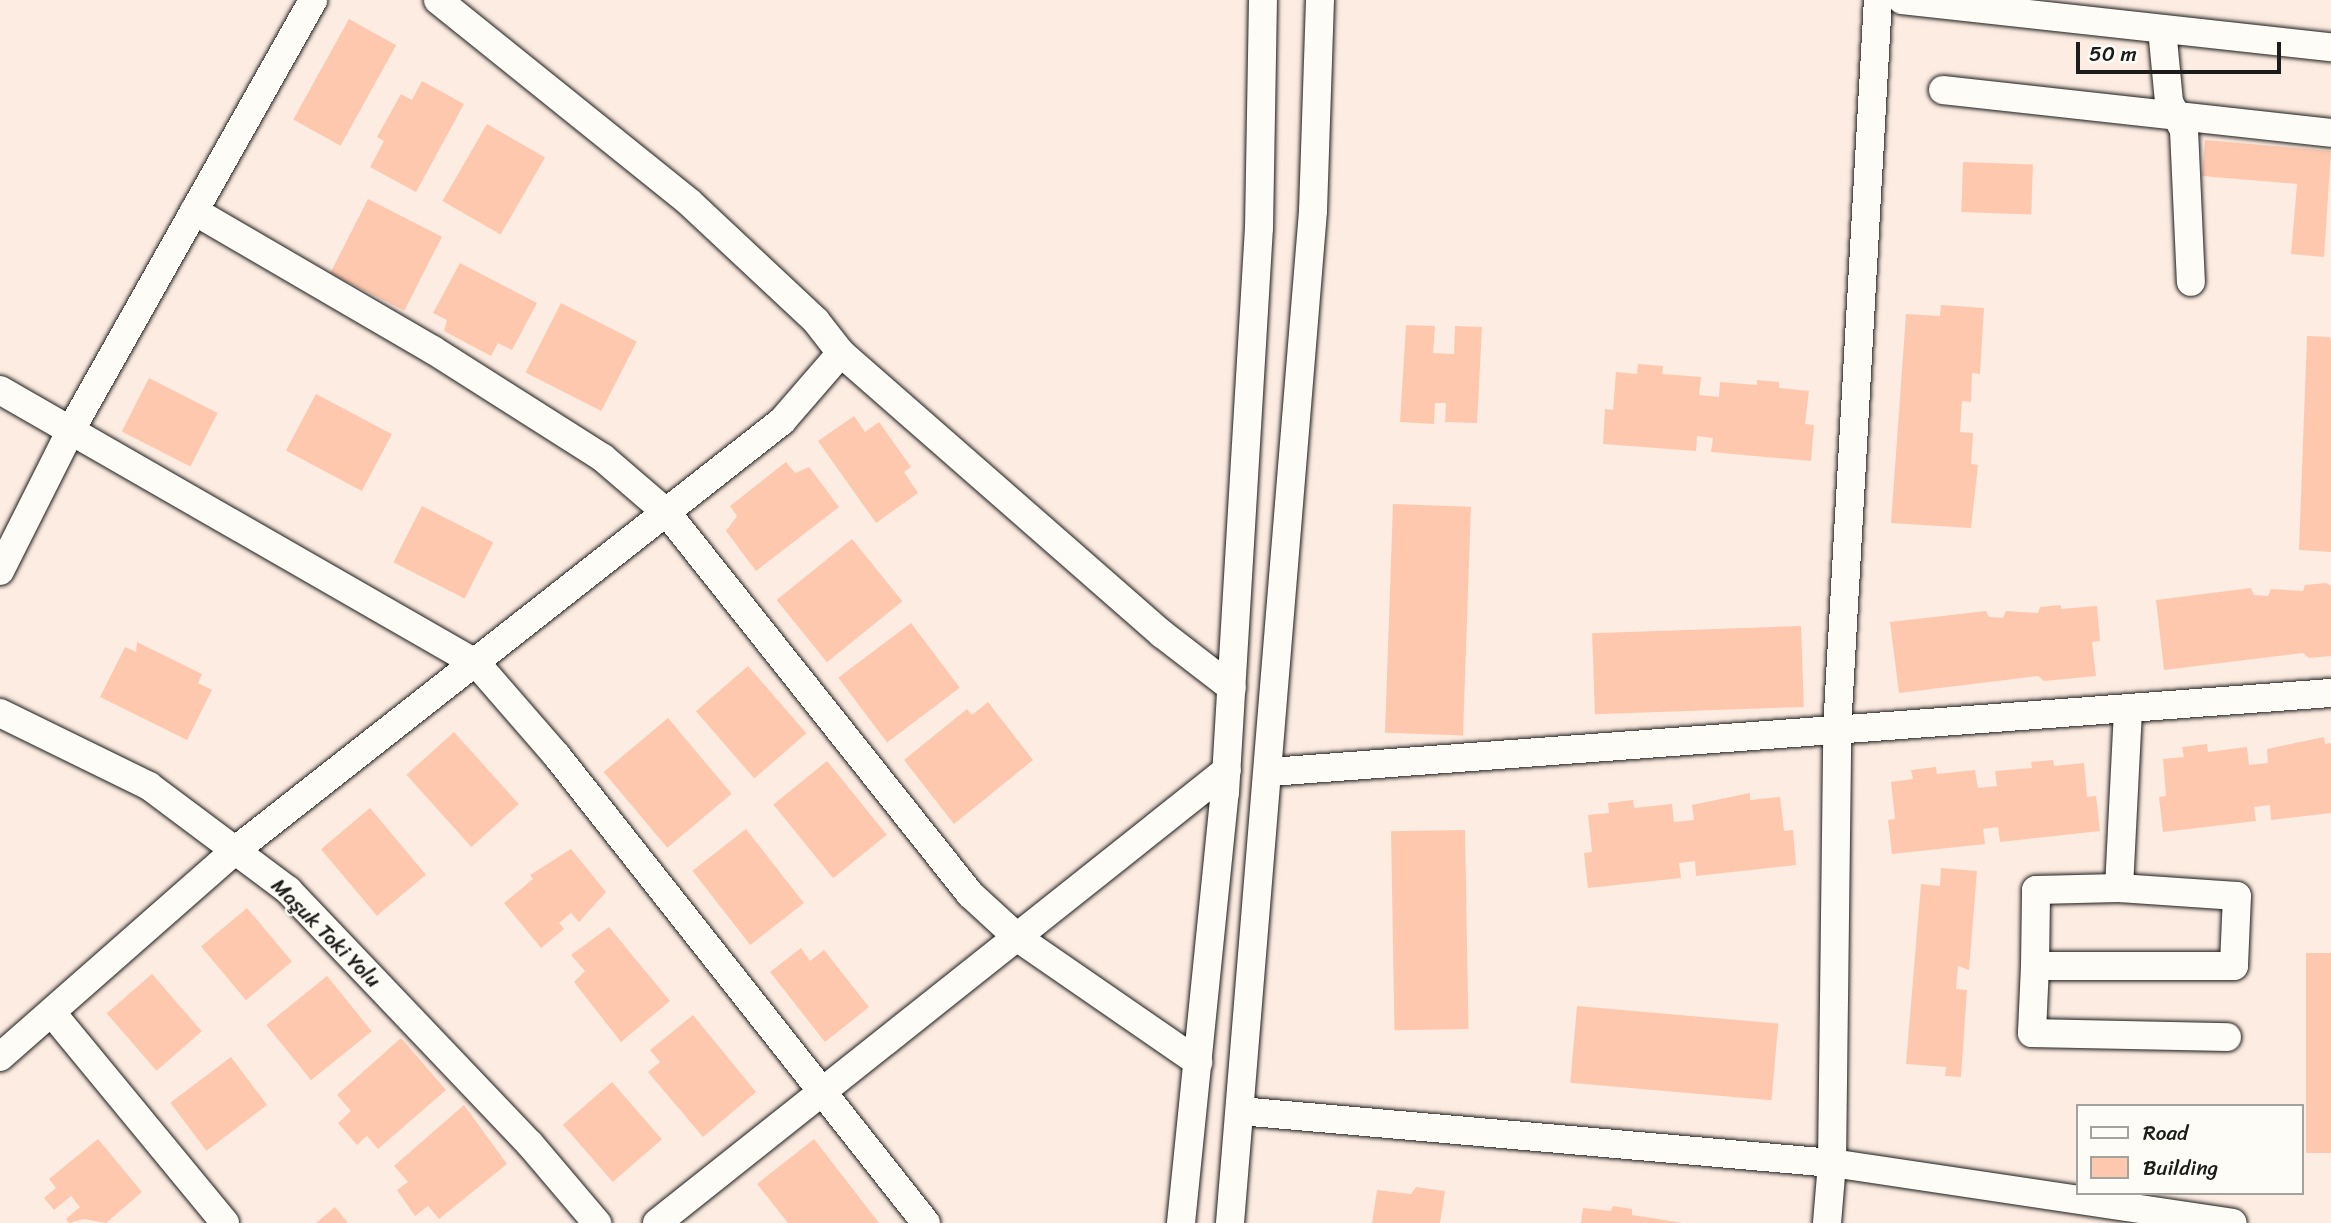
<!DOCTYPE html>
<html>
<head>
<meta charset="utf-8">
<style>
  body { margin:0 }
  #map { position:relative; width:2331px; height:1223px; overflow:hidden; background:#fdece1; font-family:Sriracha,sans-serif }
  div>[style] { position:absolute }
  [style*='--x'] { left:calc(var(--x)*1px); top:calc(var(--y)*1px); width:calc(var(--w)*1px); rotate:calc(var(--a)*1deg) }
  .building>* { inset:0; background:#fec8af; transform-origin:0 0 }
  .roads { filter:drop-shadow(0 0 2px #1c1c1c) drop-shadow(0 0 2px #1c1c1c) }
  .minor>* { height:28px; margin:-14px; padding:0 14px; transform-origin:14px; border-radius:14px; background:#fdfcf7 }
  span { translate:-50% -50%; white-space:nowrap; text-align:center; line-height:1.15; -webkit-text-stroke:5px #fdfcf7; paint-order:stroke }
  .street-label { font-size:21px; color:#1c1c1c }
  .legend { position:absolute; left:2076px; top:1104px; width:228px; height:91px; box-sizing:border-box; background:#fdfcf7; border:2px solid #a3a29f; margin:0; padding:9px 12px; list-style:none; font-size:21px; color:#1c1c1c }
  .legend li { display:flex; align-items:center; gap:14px; height:35px }
  .legend b { width:35px; border:2px solid #a3a29f }
  .scale { position:absolute; left:2076px; top:42px; width:205px; height:32px; box-sizing:border-box; border:4px solid #1c1c1c; border-top:0; padding-left:9px; font-size:21px; line-height:24px; white-space:nowrap; color:#1c1c1c; -webkit-text-stroke:5px #fdfcf7; paint-order:stroke }
</style>
</head>
<body>
<div id="map">
  <div class="building">
    <i style="left:349px;top:19px;width:54px;height:115px;rotate:29deg"></i>
    <i style="clip-path:polygon(422px 81px,464px 104px,416px 192px,370px 167px,384px 141px,377px 137px,401px 94px,412px 100px)"></i>
    <i style="left:487px;top:124px;width:67px;height:89px;rotate:30deg"></i>
    <i style="clip-path:polygon(2205px 140px,2331px 151px,2324px 257px,2291px 254px,2297px 184px,2202px 176px)"></i>
    <i style="left:1963px;top:162px;width:70px;height:50px;rotate:2deg"></i>
    <i style="left:368px;top:199px;width:83px;height:83px;rotate:27deg"></i>
    <i style="clip-path:polygon(460px 263px,537px 303px,512px 350px,498px 343px,491px 356px,444px 331px,447px 320px,433px 313px)"></i>
    <i style="left:561px;top:303px;width:85px;height:78px;rotate:27deg"></i>
    <i style="clip-path:polygon(1941px 305px,1984px 308px,1980px 374px,1972px 373px,1971px 402px,1962px 401px,1960px 432px,1973px 433px,1971px 464px,1978px 465px,1971px 528px,1891px 523px,1906px 314px,1940px 316px)"></i>
    <i style="clip-path:polygon(1406px 325px,1435px 326px,1433px 353px,1454px 354px,1455px 326px,1482px 327px,1477px 423px,1445px 422px,1446px 403px,1435px 403px,1434px 424px,1400px 422px)"></i>
    <i style="clip-path:polygon(2307px 336px,2330px 337px,2331px 343px,2331px 552px,2299px 550px)"></i>
    <i style="clip-path:polygon(1638px 364px,1663px 366px,1662px 374px,1701px 377px,1699px 395px,1719px 397px,1720px 382px,1757px 385px,1757px 380px,1779px 382px,1779px 388px,1809px 391px,1805px 424px,1814px 425px,1811px 461px,1711px 452px,1713px 438px,1697px 436px,1696px 451px,1603px 444px,1605px 409px,1613px 410px,1616px 372px,1637px 374px)"></i>
    <i style="left:149px;top:378px;width:77px;height:60px;rotate:27deg"></i>
    <i style="left:316px;top:394px;width:86px;height:64px;rotate:28deg"></i>
    <i style="clip-path:polygon(854px 416px,865px 432px,879px 422px,911px 467px,904px 472px,918px 493px,876px 523px,818px 441px)"></i>
    <i style="clip-path:polygon(786px 462px,795px 473px,809px 467px,839px 507px,756px 571px,726px 531px,737px 516px,730px 506px)"></i>
    <i style="left:1393px;top:504px;width:78px;height:229px;rotate:2deg"></i>
    <i style="left:422px;top:506px;width:80px;height:63px;rotate:27deg"></i>
    <i style="left:852px;top:539px;width:80px;height:97px;rotate:51deg"></i>
    <i style="clip-path:polygon(2326px 583px,2331px 586px,2331px 656px,2309px 658px,2303px 653px,2164px 670px,2156px 600px,2251px 588px,2254px 595px,2268px 596px,2271px 589px,2303px 591px,2305px 585px)"></i>
    <i style="clip-path:polygon(2061px 605px,2061px 609px,2097px 606px,2100px 641px,2092px 642px,2096px 676px,2044px 681px,2038px 676px,1899px 693px,1890px 622px,1986px 611px,1989px 617px,2003px 618px,2006px 611px,2038px 613px,2040px 607px)"></i>
    <i style="left:911px;top:623px;width:81px;height:91px;rotate:53deg"></i>
    <i style="left:1801px;top:626px;width:81px;height:209px;rotate:88deg"></i>
    <i style="clip-path:polygon(137px 642px,202px 674px,198px 683px,212px 690px,187px 740px,100px 697px,125px 647px,136px 652px)"></i>
    <i style="left:748px;top:666px;width:89px;height:69px;rotate:49deg"></i>
    <i style="clip-path:polygon(988px 702px,1033px 760px,954px 824px,904px 760px,967px 709px,972px 715px)"></i>
    <i style="left:668px;top:718px;width:99px;height:84px;rotate:50deg"></i>
    <i style="left:454px;top:732px;width:97px;height:64px;rotate:48deg"></i>
    <i style="clip-path:polygon(2324px 737px,2325px 744px,2331px 743px,2331px 813px,2271px 820px,2270px 805px,2254px 807px,2256px 821px,2163px 832px,2159px 797px,2166px 796px,2163px 759px,2184px 757px,2182px 747px,2207px 744px,2208px 752px,2247px 747px,2249px 765px,2268px 763px,2267px 749px)"></i>
    <i style="clip-path:polygon(2053px 760px,2054px 766px,2084px 763px,2087px 797px,2096px 796px,2100px 831px,2000px 842px,1998px 827px,1983px 829px,1985px 844px,1892px 854px,1888px 820px,1895px 819px,1891px 782px,1913px 779px,1911px 770px,1936px 767px,1937px 774px,1975px 770px,1978px 788px,1997px 786px,1995px 771px,2032px 768px,2031px 762px)"></i>
    <i style="left:827px;top:761px;width:95px;height:69px;rotate:51deg"></i>
    <i style="clip-path:polygon(1750px 793px,1750px 800px,1780px 797px,1784px 831px,1793px 830px,1796px 865px,1696px 876px,1695px 861px,1679px 863px,1681px 878px,1588px 888px,1584px 853px,1592px 852px,1588px 815px,1609px 813px,1608px 803px,1633px 800px,1634px 808px,1672px 804px,1674px 822px,1694px 820px,1692px 805px)"></i>
    <i style="left:370px;top:808px;width:87px;height:64px;rotate:50deg"></i>
    <i style="left:746px;top:829px;width:94px;height:68px;rotate:52deg"></i>
    <i style="left:1465px;top:830px;width:199px;height:74px;rotate:89deg"></i>
    <i style="clip-path:polygon(571px 849px,606px 892px,579px 922px,571px 913px,559px 923px,564px 929px,541px 948px,504px 903px,533px 879px,530px 875px)"></i>
    <i style="clip-path:polygon(1941px 868px,1977px 871px,1969px 970px,1958px 966px,1956px 989px,1967px 990px,1961px 1077px,1945px 1076px,1946px 1067px,1906px 1064px,1921px 884px,1940px 886px)"></i>
    <i style="left:247px;top:908px;width:70px;height:60px;rotate:50deg"></i>
    <i style="clip-path:polygon(609px 927px,670px 1001px,621px 1042px,574px 982px,585px 971px,571px 955px)"></i>
    <i style="clip-path:polygon(801px 948px,810px 961px,824px 950px,869px 1007px,825px 1042px,770px 972px)"></i>
    <i style="left:2306px;top:953px;width:25px;height:200px"></i>
    <i style="left:152px;top:974px;width:76px;height:60px;rotate:49deg"></i>
    <i style="left:327px;top:976px;width:71px;height:78px;rotate:51deg"></i>
    <i style="left:1577px;top:1006px;width:202px;height:77px;rotate:5deg"></i>
    <i style="clip-path:polygon(693px 1015px,756px 1092px,703px 1137px,648px 1072px,660px 1062px,650px 1050px)"></i>
    <i style="clip-path:polygon(401px 1038px,446px 1090px,378px 1149px,367px 1136px,357px 1145px,338px 1123px,351px 1111px,337px 1095px)"></i>
    <i style="left:231px;top:1057px;width:60px;height:76px;rotate:53deg"></i>
    <i style="left:612px;top:1082px;width:76px;height:65px;rotate:49deg"></i>
    <i style="clip-path:polygon(464px 1105px,507px 1164px,439px 1219px,428px 1206px,415px 1216px,397px 1190px,408px 1182px,394px 1166px)"></i>
    <i style="clip-path:polygon(98px 1139px,142px 1192px,106px 1223px,84px 1219px,69px 1223px,66px 1219px,80px 1207px,71px 1196px,54px 1210px,44px 1198px,56px 1188px,49px 1179px)"></i>
    <i style="clip-path:polygon(814px 1139px,879px 1223px,788px 1223px,757px 1184px)"></i>
    <i style="clip-path:polygon(1416px 1187px,1445px 1191px,1440px 1223px,1372px 1223px,1377px 1190px,1411px 1194px)"></i>
    <i style="clip-path:polygon(1613px 1206px,1632px 1209px,1632px 1215px,1683px 1223px,1581px 1223px,1583px 1208px,1611px 1211px)"></i>
    <i style="clip-path:polygon(335px 1207px,348px 1223px,316px 1223px)"></i>
  </div>
  <div class="roads">
    <div class="minor">
      <i style="--x:438;--y:0;--w:322;--a:38.8"></i>
      <i style="--x:689;--y:202;--w:174;--a:43.1"></i>
      <i style="--x:816;--y:321;--w:41;--a:52"></i>
      <i style="--x:841;--y:353;--w:427;--a:41.2"></i>
      <i style="--x:1162;--y:634;--w:88;--a:37.6"></i>
      <i style="--x:1902;--y:0;--w:432;--a:6.3"></i>
      <i style="--x:2162;--y:29;--w:73;--a:84.5"></i>
      <i style="--x:2169;--y:102;--w:32;--a:62"></i>
      <i style="--x:2184;--y:130;--w:152;--a:87.4"></i>
      <i style="--x:1943;--y:90;--w:390;--a:6.3"></i>
      <i style="--x:194;--y:211;--w:276;--a:30.2"></i>
      <i style="--x:433;--y:350;--w:201;--a:32.4"></i>
      <i style="--x:603;--y:458;--w:84;--a:40.7"></i>
      <i style="--x:667;--y:513;--w:487;--a:51.5"></i>
      <i style="--x:970;--y:894;--w:65;--a:42.5"></i>
      <i style="--x:1018;--y:938;--w:219;--a:34.6"></i>
      <i style="--x:0;--y:390;--w:550;--a:29.87"></i>
      <i style="--x:477;--y:664;--w:122;--a:49"></i>
      <i style="--x:557;--y:756;--w:595;--a:51.69"></i>
      <i style="--x:0;--y:571;--w:160;--a:-63.3"></i>
      <i style="--x:72;--y:428;--w:491;--a:-60.6"></i>
      <i style="--x:0;--y:713;--w:166;--a:26.1"></i>
      <i style="--x:149;--y:786;--w:174;--a:36.8"></i>
      <i style="--x:288;--y:890;--w:351;--a:46.4"></i>
      <i style="--x:530;--y:1144;--w:104;--a:49.7"></i>
      <i style="--x:1270;--y:772;--w:1064;--a:-4.26"></i>
      <i style="--x:2119;--y:888;--w:180;--a:-87.1"></i>
      <i style="--x:2035;--y:966;--w:76;--a:-89.2"></i>
      <i style="--x:2036;--y:890;--w:83;--a:-1.4"></i>
      <i style="--x:2119;--y:888;--w:118;--a:3.9"></i>
      <i style="--x:2237;--y:896;--w:70;--a:92.5"></i>
      <i style="--x:2234;--y:966;--w:199;--a:180"></i>
      <i style="--x:2035;--y:966;--w:67;--a:92.6"></i>
      <i style="--x:2032;--y:1033;--w:195;--a:1.2"></i>
      <i style="--x:52;--y:1013;--w:272;--a:50.5"></i>
      <i style="--x:0;--y:1057;--w:315;--a:-41.3"></i>
      <i style="--x:237;--y:849;--w:693;--a:-38.14"></i>
      <i style="--x:782;--y:421;--w:90;--a:-49.1"></i>
      <i style="--x:1240;--y:1111;--w:594;--a:5.02"></i>
      <i style="--x:1832;--y:1163;--w:405;--a:8.5"></i>
      <i style="--x:657;--y:1223;--w:728;--a:-38.48"></i>
      <i style="--x:1181;--y:1223;--w:432;--a:-84.2"></i>
      <i style="--x:1225;--y:793;--w:566;--a:-86.56"></i>
      <i style="--x:1259;--y:228;--w:228;--a:-89"></i>
      <i style="--x:1230;--y:1223;--w:1015;--a:-85.31"></i>
      <i style="--x:1313;--y:211;--w:211;--a:-88.1"></i>
      <i style="--x:1827;--y:1223;--w:60;--a:-85.2"></i>
      <i style="--x:1832;--y:1163;--w:433;--a:-89.3"></i>
      <i style="--x:1837;--y:730;--w:731;--a:-86.79"></i>
    </div>
  </div>
  <div class="street-label">
    <span style="left:326px;top:933px;rotate:45deg">Maşuk Toki Yolu</span>
  </div>
  <ul class="legend">
  <li><b style="height:9px;background:#fdfcf7"></b>Road</li>
  <li><b style="height:19px;background:#fec8af"></b>Building</li>
  </ul>
  <div class="scale">50 m</div>
</div>
</body>
</html>
